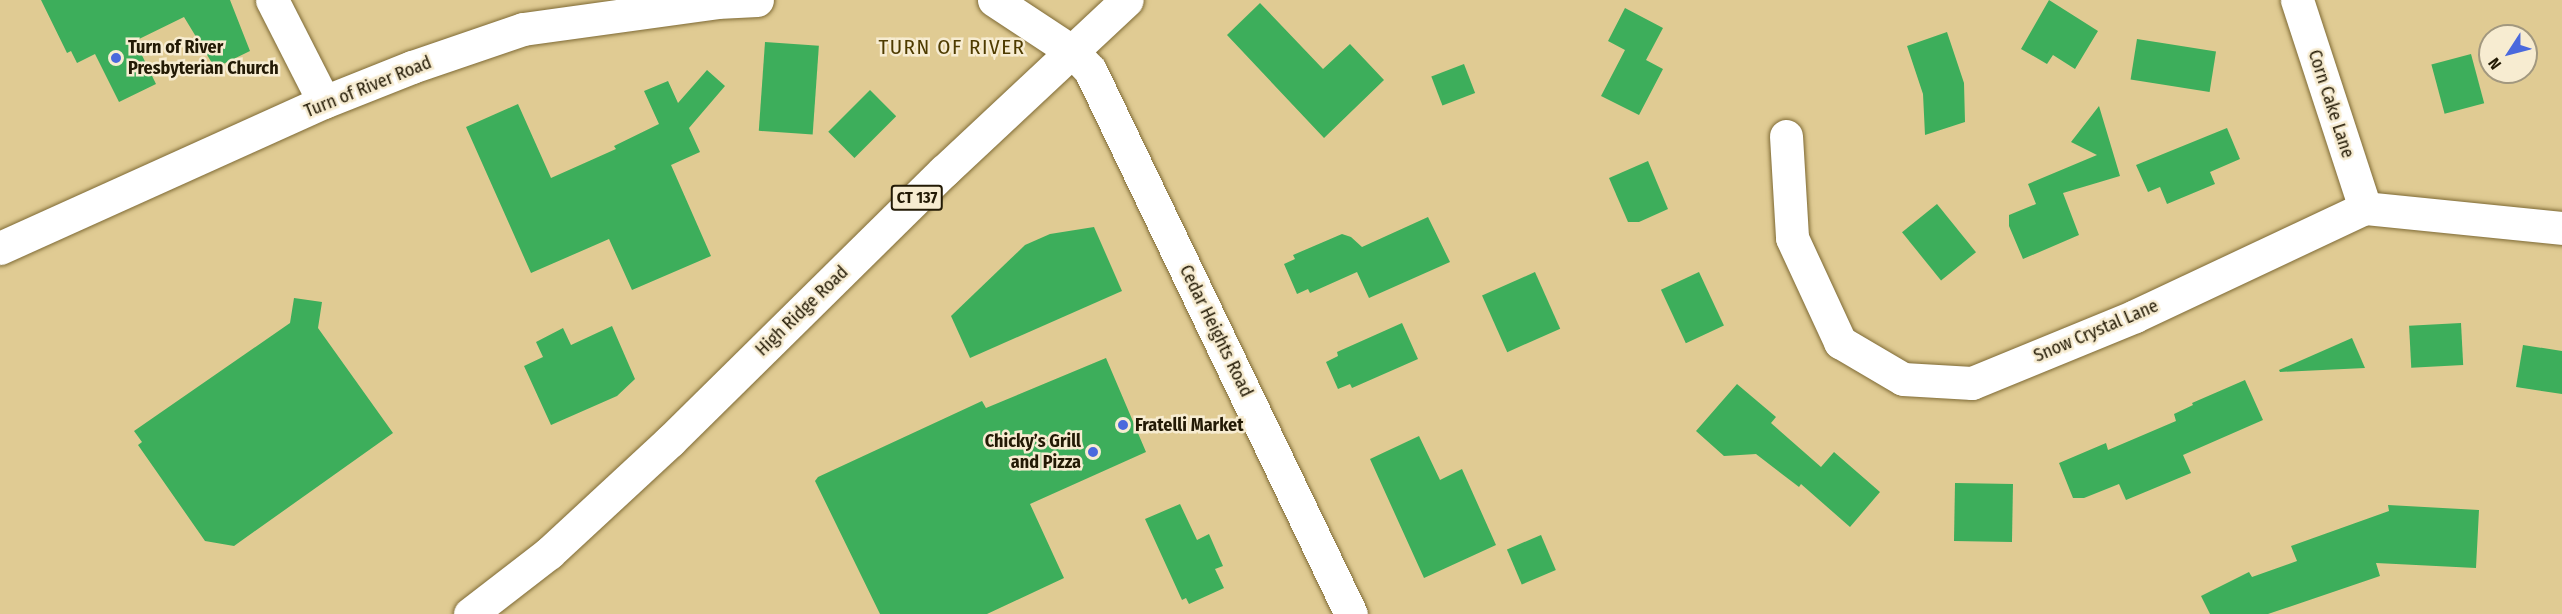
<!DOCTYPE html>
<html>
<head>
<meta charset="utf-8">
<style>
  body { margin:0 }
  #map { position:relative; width:2562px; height:614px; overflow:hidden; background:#e0cb93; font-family:"Fira Sans Condensed",sans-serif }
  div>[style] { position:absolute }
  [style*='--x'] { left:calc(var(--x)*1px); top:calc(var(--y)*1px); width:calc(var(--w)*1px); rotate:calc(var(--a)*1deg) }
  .building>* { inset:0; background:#3dae5b; transform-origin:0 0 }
  .roads { filter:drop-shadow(0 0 2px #7e6a35) drop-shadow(0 0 2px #7e6a35) }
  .street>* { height:33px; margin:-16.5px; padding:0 16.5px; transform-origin:16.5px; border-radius:16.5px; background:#fff }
  .primary>* { height:33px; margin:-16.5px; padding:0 16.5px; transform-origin:16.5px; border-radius:16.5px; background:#fff }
  .dots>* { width:16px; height:16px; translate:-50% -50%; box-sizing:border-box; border:3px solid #f7ecd1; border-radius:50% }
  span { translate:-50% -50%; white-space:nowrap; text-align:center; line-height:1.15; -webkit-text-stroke:5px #f7ecd1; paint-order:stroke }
  .shield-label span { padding:2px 4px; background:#f7ecd1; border:2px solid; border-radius:4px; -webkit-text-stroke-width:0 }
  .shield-label { font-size:16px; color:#231a05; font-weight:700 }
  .poi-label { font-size:18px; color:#231a05; font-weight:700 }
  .left { translate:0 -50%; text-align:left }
  .right { translate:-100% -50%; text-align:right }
  .street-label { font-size:18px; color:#231a05 }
  .quarter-label { font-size:21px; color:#4e3b00; letter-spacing:1.5px }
  .north { position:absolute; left:2478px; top:24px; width:60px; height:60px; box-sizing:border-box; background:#f7ecd1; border:2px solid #a2987f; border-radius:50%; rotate:234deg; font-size:16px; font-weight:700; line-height:24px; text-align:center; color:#231a05 }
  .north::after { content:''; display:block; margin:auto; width:21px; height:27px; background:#4a69dd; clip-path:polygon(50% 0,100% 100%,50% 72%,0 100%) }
</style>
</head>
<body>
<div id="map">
  <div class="building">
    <i style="clip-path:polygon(41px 0,230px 0,250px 51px,215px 68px,184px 17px,135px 41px,156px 84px,119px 102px,95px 54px,77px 63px,71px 51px,67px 53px)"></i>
    <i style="clip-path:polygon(2049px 0,2098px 31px,2075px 69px,2053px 55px,2047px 64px,2021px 49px)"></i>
    <i style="clip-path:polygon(1260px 3px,1323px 69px,1350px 44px,1384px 80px,1324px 138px,1227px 35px)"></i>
    <i style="clip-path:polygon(1625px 8px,1663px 28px,1646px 60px,1663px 69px,1639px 115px,1601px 96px,1625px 50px,1608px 41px)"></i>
    <i style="clip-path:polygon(1947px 32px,1964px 83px,1965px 122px,1925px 135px,1923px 94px,1907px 46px)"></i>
    <i style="left:2137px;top:39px;width:80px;height:41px;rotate:9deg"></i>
    <i style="left:765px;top:42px;width:54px;height:89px;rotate:4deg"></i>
    <i style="left:2471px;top:54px;width:51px;height:41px;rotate:75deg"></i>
    <i style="left:1464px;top:64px;width:31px;height:35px;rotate:69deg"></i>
    <i style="clip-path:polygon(707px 70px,725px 86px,689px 128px,700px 152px,671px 165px,711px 256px,632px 290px,609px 239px,531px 273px,466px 127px,518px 104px,551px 178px,616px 149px,614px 146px,659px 124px,644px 91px,668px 81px,678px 103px)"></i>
    <i style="left:870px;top:90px;width:37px;height:59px;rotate:45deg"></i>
    <i style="clip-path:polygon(2099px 106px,2120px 176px,2063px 193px,2079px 235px,2023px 259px,2009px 226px,2009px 215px,2036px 204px,2028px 184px,2097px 155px,2071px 142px)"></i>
    <i style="clip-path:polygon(2227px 128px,2240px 159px,2210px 172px,2215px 184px,2167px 204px,2160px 187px,2148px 192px,2136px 165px)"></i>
    <i style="clip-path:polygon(1648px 161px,1668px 209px,1639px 222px,1628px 222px,1609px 178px)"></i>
    <i style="left:1937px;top:204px;width:62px;height:45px;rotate:51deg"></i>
    <i style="clip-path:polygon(1428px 217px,1450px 262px,1369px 298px,1357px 272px,1310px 293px,1308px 289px,1297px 294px,1284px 264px,1295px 259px,1293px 255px,1342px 234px,1351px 237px,1362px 247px)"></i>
    <i style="clip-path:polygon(1094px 227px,1122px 291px,970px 358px,951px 316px,1025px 245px,1050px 234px)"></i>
    <i style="left:1535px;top:272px;width:62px;height:58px;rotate:66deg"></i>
    <i style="left:1699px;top:272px;width:59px;height:42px;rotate:65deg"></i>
    <i style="clip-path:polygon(294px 298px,322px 302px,318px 328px,393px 433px,234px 546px,205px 541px,138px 445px,142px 442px,134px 431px,290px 323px)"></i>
    <i style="clip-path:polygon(1402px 323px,1418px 359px,1352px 388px,1350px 384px,1338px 389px,1326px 362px,1338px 356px,1337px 352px)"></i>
    <i style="left:2461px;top:323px;width:42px;height:52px;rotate:87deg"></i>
    <i style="clip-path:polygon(612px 326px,635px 379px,617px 396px,551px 425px,524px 366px,543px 357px,536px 342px,563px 328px,571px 345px)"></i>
    <i style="clip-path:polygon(2352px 338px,2365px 368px,2280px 372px,2279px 370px)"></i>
    <i style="clip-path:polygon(2523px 345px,2562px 351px,2562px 394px,2516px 387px)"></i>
    <i style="clip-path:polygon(1106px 358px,1146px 452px,1030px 504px,1064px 578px,987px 614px,880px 614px,815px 481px,818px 477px,982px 401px,986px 408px)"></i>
    <i style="clip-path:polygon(2245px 380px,2263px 420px,2183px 455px,2191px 473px,2126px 500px,2119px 484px,2084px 498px,2073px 498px,2059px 463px,2106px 443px,2108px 450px,2176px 421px,2174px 414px,2193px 405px,2192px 403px)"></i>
    <i style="clip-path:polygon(1737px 384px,1776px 417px,1771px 423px,1821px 467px,1834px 452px,1880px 492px,1850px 527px,1801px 484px,1799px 487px,1756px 454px,1724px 456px,1696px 431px)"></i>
    <i style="clip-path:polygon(1419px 436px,1440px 480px,1462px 469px,1496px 545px,1424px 578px,1370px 459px)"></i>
    <i style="left:1955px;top:483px;width:58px;height:58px;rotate:1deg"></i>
    <i style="clip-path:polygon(1180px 504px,1197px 540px,1209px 534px,1223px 566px,1215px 569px,1224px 588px,1189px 604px,1186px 598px,1182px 600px,1145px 519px)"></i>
    <i style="clip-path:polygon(2388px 505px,2479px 510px,2476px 568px,2376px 563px,2380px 576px,2268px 614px,2210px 614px,2201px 596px,2249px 572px,2252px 577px,2297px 561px,2291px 546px,2389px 511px)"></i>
    <i style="left:1541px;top:535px;width:38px;height:37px;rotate:67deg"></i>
  </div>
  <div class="roads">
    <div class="street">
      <i style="--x:272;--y:0;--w:114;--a:63"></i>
      <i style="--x:994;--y:0;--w:95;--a:33.4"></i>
      <i style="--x:1073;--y:52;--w:25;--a:47"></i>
      <i style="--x:1090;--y:70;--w:603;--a:64.37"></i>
      <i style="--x:2297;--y:0;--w:219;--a:71.9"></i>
      <i style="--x:1786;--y:136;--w:102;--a:86.6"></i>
      <i style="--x:1792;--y:238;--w:115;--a:65.2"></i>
      <i style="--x:1840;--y:342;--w:73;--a:30.4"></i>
      <i style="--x:1903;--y:379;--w:69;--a:3.3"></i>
      <i style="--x:1972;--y:383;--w:176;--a:-22.3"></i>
      <i style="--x:2135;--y:316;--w:254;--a:-25.2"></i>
      <i style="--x:2365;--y:208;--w:198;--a:5.8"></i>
      <i style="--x:0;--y:248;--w:355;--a:-24.3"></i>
      <i style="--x:324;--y:102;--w:95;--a:-21.7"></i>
      <i style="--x:412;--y:67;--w:117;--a:-18.9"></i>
      <i style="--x:523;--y:29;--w:196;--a:-7.9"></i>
      <i style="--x:717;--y:2;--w:40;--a:-2.9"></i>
    </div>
    <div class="primary">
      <i style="--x:470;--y:614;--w:100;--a:-37.7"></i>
      <i style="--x:549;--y:553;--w:165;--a:-42.8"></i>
      <i style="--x:670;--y:441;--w:385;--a:-44.6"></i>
      <i style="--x:944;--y:171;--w:250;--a:-43.1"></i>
    </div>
  </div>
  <div class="dots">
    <i style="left:116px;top:58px;background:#4a69dd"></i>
    <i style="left:1123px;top:425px;background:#4a69dd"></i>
    <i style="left:1093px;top:452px;background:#4a69dd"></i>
  </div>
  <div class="shield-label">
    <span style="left:917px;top:198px">CT 137</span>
  </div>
  <div class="poi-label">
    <span class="left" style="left:128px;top:58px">Turn of River<br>Presbyterian Church</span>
    <span class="left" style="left:1135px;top:425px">Fratelli Market</span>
    <span class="right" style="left:1081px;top:452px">Chicky’s Grill<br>and Pizza</span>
  </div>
  <div class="street-label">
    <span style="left:368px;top:87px;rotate:-22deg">Turn of River Road</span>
    <span style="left:2331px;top:104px;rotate:72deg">Corn Cake Lane</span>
    <span style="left:802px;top:311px;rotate:-44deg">High Ridge Road</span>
    <span style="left:1216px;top:331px;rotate:64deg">Cedar Heights Road</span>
    <span style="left:2096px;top:331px;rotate:-23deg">Snow Crystal Lane</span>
  </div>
  <div class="quarter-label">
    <span style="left:952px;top:47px">TURN OF RIVER</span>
  </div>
  <div class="north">N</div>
</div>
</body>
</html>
